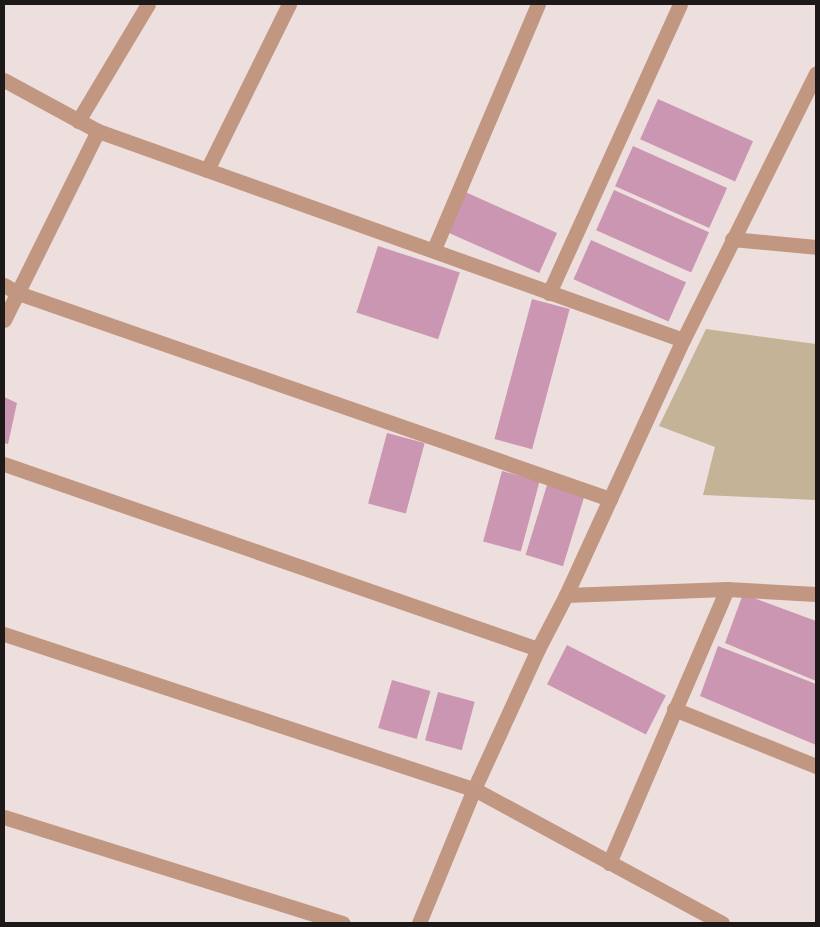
<!DOCTYPE html>
<style>
body{margin:0}
#map{position:relative;width:820px;height:927px;overflow:hidden;background:#eedfdf;font-family:Bitter,serif}
div>[style]{position:absolute}
.green>*{inset:0;background:#c4b396}
.building>*{inset:0;background:#cb96b1;transform-origin:0 0}
.minor>*{height:15px;margin:-7.5px;padding:0 7.5px;transform-origin:7.5px;border-radius:7.5px;background:#c19781}
span{translate:-50% -50%;white-space:nowrap;text-align:center;line-height:1.15;-webkit-text-stroke:5px #fbeded;paint-order:stroke}
.frame{position:absolute;inset:0;border:5px solid #1d1919;pointer-events:none}
</style>
<div id="map">
<div class="green">
<i style="clip-path:polygon(706px 329px,816px 344px,816px 500px,703px 495px,715px 447px,659px 426px)"></i>
</div>
<div class="building">
<i style="left:658px;top:99px;width:104px;height:44px;rotate:24deg"></i>
<i style="left:633px;top:146px;width:103px;height:44px;rotate:24deg"></i>
<i style="left:614px;top:190px;width:104px;height:44px;rotate:24deg"></i>
<i style="left:463px;top:191px;width:103px;height:44px;rotate:24deg"></i>
<i style="left:591px;top:240px;width:104px;height:43px;rotate:24deg"></i>
<i style="left:378px;top:246px;width:86px;height:70px;rotate:18deg"></i>
<i style="left:532px;top:299px;width:39px;height:145px;rotate:15deg"></i>
<i style="clip-path:polygon(4px 397px,17px 403px,8px 444px,4px 443px)"></i>
<i style="left:387px;top:433px;width:39px;height:73px;rotate:15deg"></i>
<i style="left:502px;top:471px;width:39px;height:73px;rotate:15deg"></i>
<i style="left:547px;top:485px;width:39px;height:73px;rotate:17deg"></i>
<i style="clip-path:polygon(743px 594px,816px 621px,816px 681px,725px 643px)"></i>
<i style="left:567px;top:645px;width:111px;height:44px;rotate:27deg"></i>
<i style="clip-path:polygon(718px 646px,816px 684px,816px 745px,700px 696px)"></i>
<i style="left:392px;top:680px;width:40px;height:50px;rotate:16deg"></i>
<i style="left:438px;top:692px;width:38px;height:50px;rotate:15deg"></i>
</div>
<div class="minor">
<i style="left:4px;top:80px;width:107px;rotate:28.5deg"></i>
<i style="left:98px;top:131px;width:621px;rotate:19.66deg"></i>
<i style="left:78px;top:121px;width:136px;rotate:-59.1deg"></i>
<i style="left:207px;top:170px;width:185px;rotate:-63.7deg"></i>
<i style="left:732px;top:239px;width:84px;rotate:5.4deg"></i>
<i style="left:434px;top:249px;width:266px;rotate:-67deg"></i>
<i style="left:4px;top:285px;width:16px;rotate:30deg"></i>
<i style="left:18px;top:293px;width:627px;rotate:19.19deg"></i>
<i style="left:549px;top:293px;width:317px;rotate:-65.6deg"></i>
<i style="left:4px;top:320px;width:211px;rotate:-63.6deg"></i>
<i style="left:4px;top:464px;width:565px;rotate:19.11deg"></i>
<i style="left:566px;top:595px;width:161px;rotate:-2.1deg"></i>
<i style="left:727px;top:589px;width:89px;rotate:3.2deg"></i>
<i style="left:4px;top:634px;width:495px;rotate:18.3deg"></i>
<i style="left:474px;top:789px;width:282px;rotate:28.4deg"></i>
<i style="left:674px;top:709px;width:153px;rotate:21.9deg"></i>
<i style="left:4px;top:817px;width:355px;rotate:17.4deg"></i>
<i style="left:609px;top:863px;width:298px;rotate:-66.7deg"></i>
<i style="left:419px;top:923px;width:145px;rotate:-67.7deg"></i>
<i style="left:474px;top:789px;width:154px;rotate:-65.4deg"></i>
<i style="left:538px;top:649px;width:61px;rotate:-62.6deg"></i>
<i style="left:566px;top:595px;width:281px;rotate:-65.4deg"></i>
<i style="left:683px;top:340px;width:298px;rotate:-63.5deg"></i>
</div>
<div class="frame"></div>
</div>
